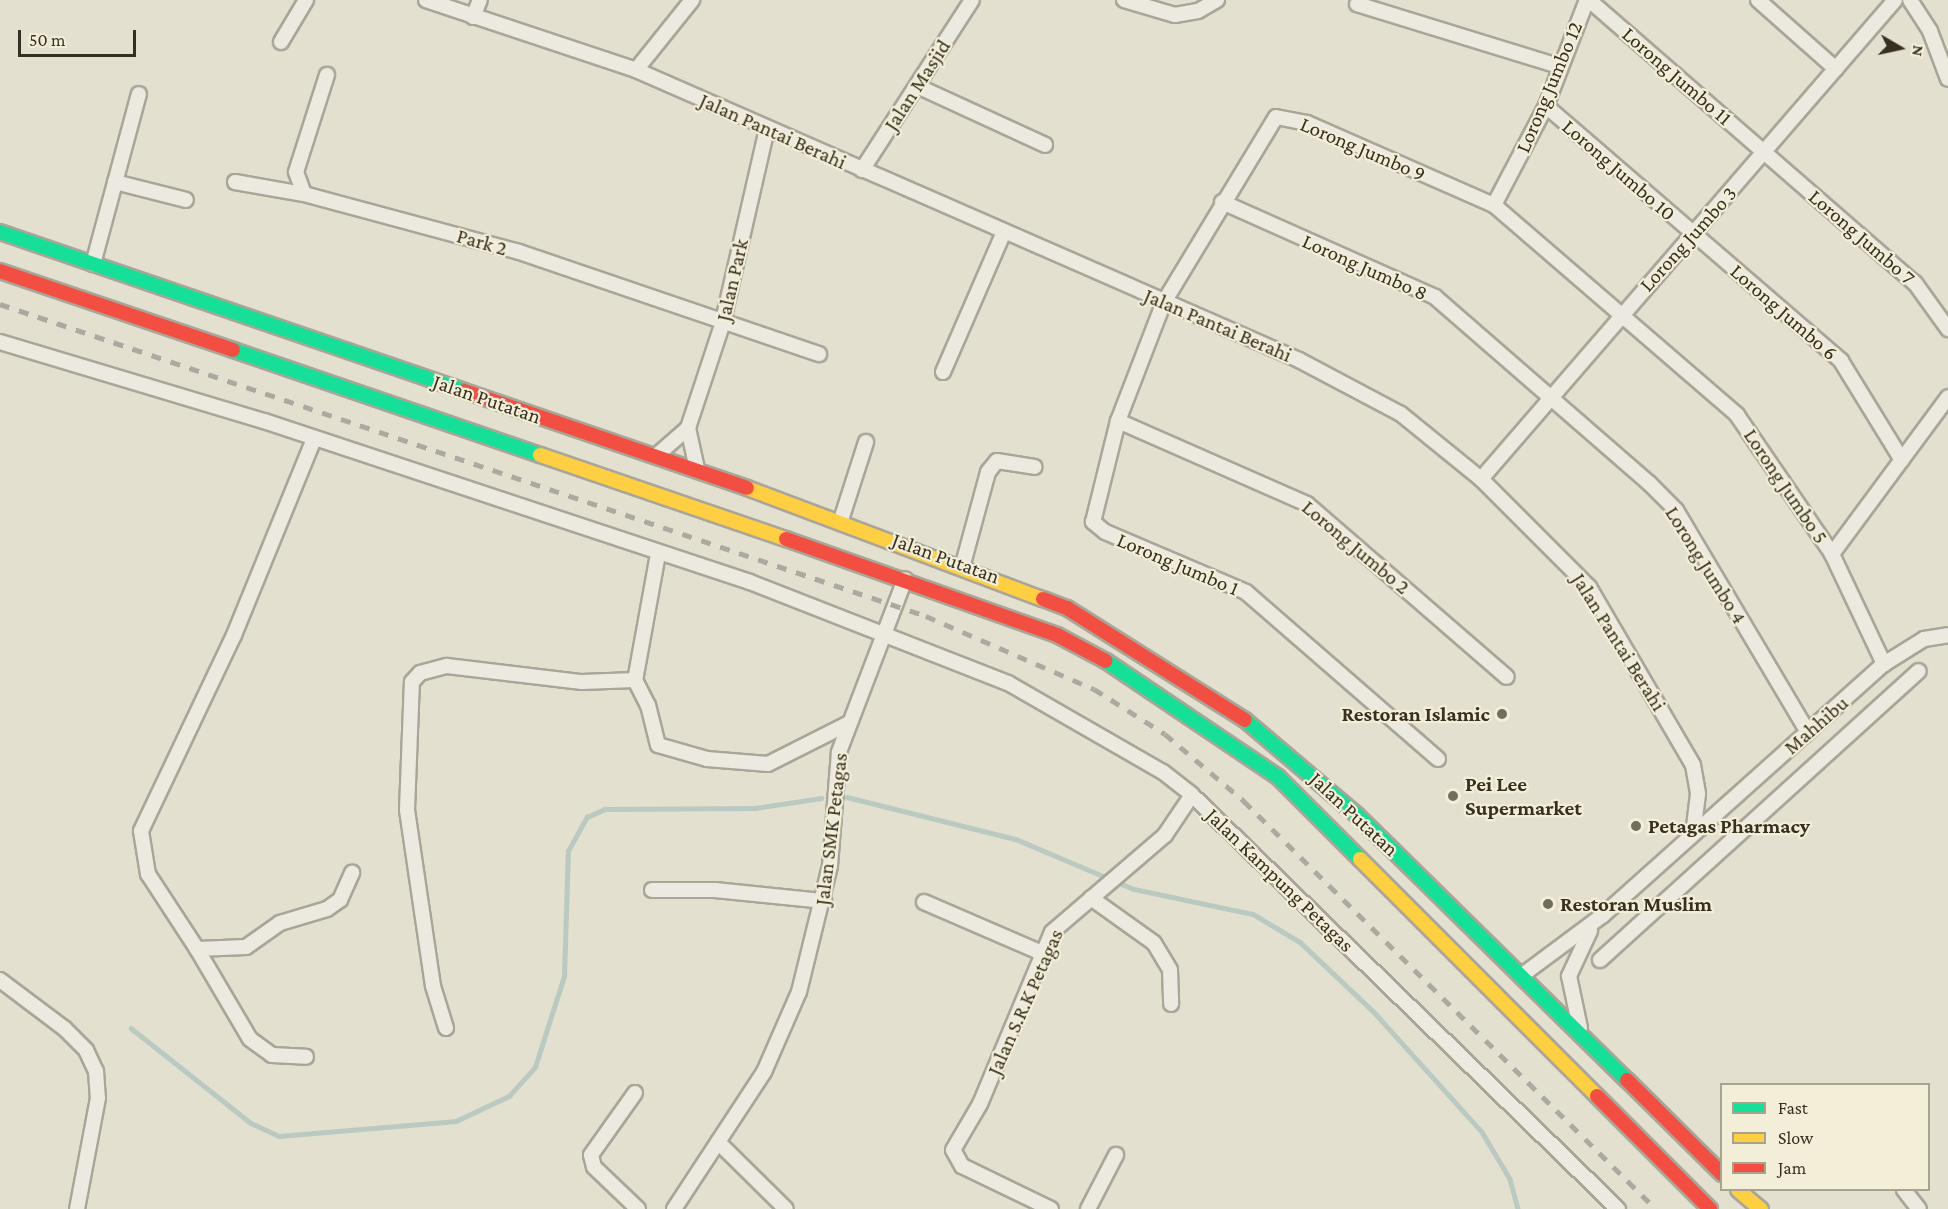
<!DOCTYPE html>
<style>
body{margin:0}
#map{position:relative;width:1948px;height:1209px;overflow:hidden;background:#e3e0d0;font-family:"Crimson Pro",serif}
div>[style]{position:absolute}
.stream>*{height:4.5px;margin:-2.25px;padding:0 2.25px;transform-origin:2.25px;border-radius:2.25px;background:#bac9c2}
.roads{filter:drop-shadow(2px 0 #a9a598) drop-shadow(-2px 0 #a9a598) drop-shadow(0 2px #a9a598) drop-shadow(0 -2px #a9a598)}
.street>*{height:14px;margin:-7px;padding:0 7px;transform-origin:7px;border-radius:7px;background:#ece9e1}
.fast>*{height:14px;margin:-7px;padding:0 7px;transform-origin:7px;border-radius:7px;background:#16e098}
.slow>*{height:14px;margin:-7px;padding:0 7px;transform-origin:7px;border-radius:7px;background:#ffcf43}
.jam>*{height:14px;margin:-7px;padding:0 7px;transform-origin:7px;border-radius:7px;background:#f24e42}
.rail>*{height:4.5px;margin-top:-2.25px;transform-origin:0;background:repeating-linear-gradient(90deg,#aca9a1 0 10px,transparent 0 20px)}
.dots>*{width:16px;height:16px;translate:-50% -50%;box-sizing:border-box;border:3px solid #f3eed7;border-radius:50%}
span{translate:-50% -50%;white-space:nowrap;text-align:center;line-height:1.15;-webkit-text-stroke:4.5px #f3eed7;paint-order:stroke}
.street-label{font-size:21px;color:#372f21}
.poi-label{font-size:21px;color:#372f21;font-weight:700}
.right{translate:-100% -50%;text-align:right}
.left{translate:0 -50%;text-align:left}
.legend{position:absolute;left:1720px;top:1083px;width:210px;height:108px;box-sizing:border-box;background:#f3eed7;border:2px solid #a8a28e;margin:0;padding:8px 10px;list-style:none;font-size:18px;color:#372f21}
.legend li{display:flex;align-items:center;gap:12px;height:30px}
.legend b{width:30px;border:2px solid #a8a28e}
.north{position:absolute;left:1870px;top:18px;width:60px;height:60px;-webkit-text-stroke:4px #f3eed7;paint-order:stroke;rotate:99deg;font-size:16px;font-weight:700;line-height:24px;text-align:center;color:#372f21}
.north::after{content:'';display:block;margin:auto;width:21px;height:27px;background:#372f21;clip-path:polygon(50% 0,100% 100%,50% 72%,0 100%)}
.scale{position:absolute;left:18px;top:30px;width:118px;height:27px;box-sizing:border-box;border:3px solid #372f21;border-top:0;padding-left:8px;font-size:18px;line-height:21px;white-space:nowrap;color:#372f21;-webkit-text-stroke:4px #f3eed7;paint-order:stroke}
</style>
<div id="map">
<div class="stream">
<i style="left:847px;top:797px;width:174px;rotate:14deg"></i>
<i style="left:1016px;top:839px;width:128px;rotate:23deg"></i>
<i style="left:1134px;top:889px;width:122px;rotate:11.9deg"></i>
<i style="left:1253px;top:914px;width:55px;rotate:30.8deg"></i>
<i style="left:1300px;top:942px;width:102px;rotate:43.4deg"></i>
<i style="left:1374px;top:1012px;width:161px;rotate:48deg"></i>
<i style="left:1482px;top:1132px;width:55px;rotate:59.2deg"></i>
<i style="left:1510px;top:1179px;width:31px;rotate:75deg"></i>
<i style="left:131px;top:1028px;width:153px;rotate:38.4deg"></i>
<i style="left:251px;top:1123px;width:31px;rotate:25deg"></i>
<i style="left:279px;top:1136px;width:178px;rotate:-4.8deg"></i>
<i style="left:456px;top:1121px;width:59px;rotate:-25.3deg"></i>
<i style="left:509px;top:1096px;width:39px;rotate:-48deg"></i>
<i style="left:535px;top:1067px;width:96px;rotate:-72.3deg"></i>
<i style="left:564px;top:976px;width:125px;rotate:-88.2deg"></i>
<i style="left:568px;top:851px;width:39px;rotate:-61deg"></i>
<i style="left:587px;top:817px;width:20px;rotate:-24deg"></i>
<i style="left:605px;top:809px;width:150px;rotate:-0.4deg"></i>
<i style="left:755px;top:808px;width:67px;rotate:-8.6deg"></i>
</div>
<div class="roads">
<div class="street">
<i style="left:426px;top:0;width:221px;rotate:18.4deg"></i>
<i style="left:636px;top:70px;width:724px;rotate:23.62deg"></i>
<i style="left:1299px;top:360px;width:115px;rotate:27.9deg"></i>
<i style="left:1401px;top:414px;width:103px;rotate:39.1deg"></i>
<i style="left:1481px;top:479px;width:153px;rotate:45deg"></i>
<i style="left:1589px;top:587px;width:206px;rotate:59.7deg"></i>
<i style="left:1693px;top:765px;width:29px;rotate:80deg"></i>
<i style="left:1698px;top:794px;width:39px;rotate:97deg"></i>
<i style="left:1124px;top:0;width:53px;rotate:16.4deg"></i>
<i style="left:1175px;top:15px;width:23px;rotate:-10deg"></i>
<i style="left:1198px;top:11px;width:22px;rotate:-30deg"></i>
<i style="left:1589px;top:0;width:432px;rotate:41deg"></i>
<i style="left:1915px;top:283px;width:57px;rotate:54.3deg"></i>
<i style="left:1758px;top:0;width:104px;rotate:41.5deg"></i>
<i style="left:1910px;top:0;width:37px;rotate:57deg"></i>
<i style="left:1930px;top:31px;width:51px;rotate:69.4deg"></i>
<i style="left:1357px;top:4px;width:211px;rotate:17.1deg"></i>
<i style="left:473px;top:17px;width:18px;rotate:-68deg"></i>
<i style="left:281px;top:42px;width:49px;rotate:-59.2deg"></i>
<i style="left:636px;top:70px;width:90px;rotate:-51.3deg"></i>
<i style="left:917px;top:86px;width:141px;rotate:24.7deg"></i>
<i style="left:1546px;top:106px;width:390px;rotate:40.8deg"></i>
<i style="left:1841px;top:361px;width:116px;rotate:58.4deg"></i>
<i style="left:862px;top:170px;width:202px;rotate:-57.1deg"></i>
<i style="left:115px;top:182px;width:73px;rotate:14.2deg"></i>
<i style="left:235px;top:182px;width:70px;rotate:9.9deg"></i>
<i style="left:304px;top:194px;width:223px;rotate:15.1deg"></i>
<i style="left:519px;top:252px;width:317px;rotate:18.8deg"></i>
<i style="left:304px;top:194px;width:23px;rotate:-110deg"></i>
<i style="left:296px;top:172px;width:102px;rotate:-72.3deg"></i>
<i style="left:1222px;top:202px;width:233px;rotate:24deg"></i>
<i style="left:1435px;top:297px;width:284px;rotate:41deg"></i>
<i style="left:1649px;top:483px;width:38px;rotate:45deg"></i>
<i style="left:1676px;top:510px;width:258px;rotate:59.3deg"></i>
<i style="left:1494px;top:205px;width:112px;rotate:-62.3deg"></i>
<i style="left:1546px;top:106px;width:114px;rotate:-68.9deg"></i>
<i style="left:93px;top:264px;width:176px;rotate:-74.9deg"></i>
<i style="left:0;top:342px;width:276px;rotate:16.7deg"></i>
<i style="left:264px;top:421px;width:512px;rotate:18.33deg"></i>
<i style="left:750px;top:582px;width:277px;rotate:21.4deg"></i>
<i style="left:1008px;top:683px;width:179px;rotate:29.9deg"></i>
<i style="left:1163px;top:772px;width:37px;rotate:38deg"></i>
<i style="left:1192px;top:795px;width:594px;rotate:44.18deg"></i>
<i style="left:943px;top:372px;width:153px;rotate:-66.5deg"></i>
<i style="left:1118px;top:421px;width:206px;rotate:23.7deg"></i>
<i style="left:1307px;top:504px;width:264px;rotate:40.9deg"></i>
<i style="left:688px;top:428px;width:42px;rotate:77.6deg"></i>
<i style="left:314px;top:439px;width:212px;rotate:112.2deg"></i>
<i style="left:234px;top:635px;width:217px;rotate:115.4deg"></i>
<i style="left:141px;top:831px;width:44px;rotate:80.8deg"></i>
<i style="left:148px;top:874px;width:90px;rotate:56.8deg"></i>
<i style="left:197px;top:949px;width:49px;rotate:-2.3deg"></i>
<i style="left:246px;top:947px;width:42px;rotate:-35.2deg"></i>
<i style="left:280px;top:923px;width:49px;rotate:-16.6deg"></i>
<i style="left:327px;top:909px;width:16px;rotate:-35deg"></i>
<i style="left:340px;top:900px;width:30px;rotate:-66deg"></i>
<i style="left:656px;top:456px;width:43px;rotate:-41.2deg"></i>
<i style="left:688px;top:428px;width:108px;rotate:-71.7deg"></i>
<i style="left:722px;top:325px;width:201px;rotate:-77.1deg"></i>
<i style="left:1481px;top:479px;width:633px;rotate:-49.16deg"></i>
<i style="left:841px;top:520px;width:82px;rotate:-72.2deg"></i>
<i style="left:658px;top:554px;width:128px;rotate:100.3deg"></i>
<i style="left:635px;top:680px;width:28px;rotate:63deg"></i>
<i style="left:648px;top:705px;width:41px;rotate:76deg"></i>
<i style="left:658px;top:745px;width:51px;rotate:15.9deg"></i>
<i style="left:707px;top:759px;width:61px;rotate:4.7deg"></i>
<i style="left:768px;top:764px;width:91px;rotate:-26.8deg"></i>
<i style="left:1832px;top:554px;width:195px;rotate:-53.5deg"></i>
<i style="left:963px;top:564px;width:95px;rotate:-74.8deg"></i>
<i style="left:988px;top:472px;width:14px;rotate:-51deg"></i>
<i style="left:997px;top:461px;width:38px;rotate:9deg"></i>
<i style="left:1438px;top:759px;width:254px;rotate:-139deg"></i>
<i style="left:1246px;top:592px;width:153px;rotate:-156.9deg"></i>
<i style="left:1105px;top:532px;width:16px;rotate:-140deg"></i>
<i style="left:1093px;top:522px;width:104px;rotate:-76.1deg"></i>
<i style="left:1118px;top:421px;width:128px;rotate:-68.9deg"></i>
<i style="left:1164px;top:302px;width:216px;rotate:-58.8deg"></i>
<i style="left:1276px;top:117px;width:32px;rotate:11deg"></i>
<i style="left:1307px;top:123px;width:204px;rotate:23.7deg"></i>
<i style="left:1494px;top:205px;width:321px;rotate:40.8deg"></i>
<i style="left:1737px;top:415px;width:168px;rotate:55.6deg"></i>
<i style="left:1832px;top:554px;width:122px;rotate:64.7deg"></i>
<i style="left:652px;top:890px;width:63px"></i>
<i style="left:715px;top:890px;width:110px;rotate:5.8deg"></i>
<i style="left:1091px;top:898px;width:77px;rotate:35.5deg"></i>
<i style="left:1154px;top:943px;width:31px;rotate:59deg"></i>
<i style="left:1170px;top:970px;width:34px;rotate:88deg"></i>
<i style="left:924px;top:902px;width:129px;rotate:23.4deg"></i>
<i style="left:197px;top:949px;width:104px;rotate:59.5deg"></i>
<i style="left:250px;top:1039px;width:27px;rotate:36deg"></i>
<i style="left:272px;top:1055px;width:34px;rotate:3deg"></i>
<i style="left:1600px;top:960px;width:430px;rotate:-42.2deg"></i>
<i style="left:1521px;top:976px;width:102px;rotate:-36.6deg"></i>
<i style="left:1603px;top:915px;width:377px;rotate:-41.8deg"></i>
<i style="left:1884px;top:664px;width:47px;rotate:-32deg"></i>
<i style="left:1924px;top:639px;width:24px;rotate:-9deg"></i>
<i style="left:0;top:980px;width:80px;rotate:36.9deg"></i>
<i style="left:64px;top:1028px;width:31px;rotate:45deg"></i>
<i style="left:86px;top:1050px;width:23px;rotate:65deg"></i>
<i style="left:96px;top:1071px;width:27px;rotate:86deg"></i>
<i style="left:98px;top:1098px;width:113px;rotate:100.7deg"></i>
<i style="left:446px;top:1028px;width:44px;rotate:-107.2deg"></i>
<i style="left:433px;top:986px;width:178px;rotate:-98.4deg"></i>
<i style="left:407px;top:810px;width:128px;rotate:-87.8deg"></i>
<i style="left:412px;top:682px;width:12px;rotate:-48deg"></i>
<i style="left:420px;top:673px;width:28px;rotate:-15deg"></i>
<i style="left:447px;top:666px;width:136px;rotate:6.8deg"></i>
<i style="left:582px;top:682px;width:53px;rotate:-2.2deg"></i>
<i style="left:1580px;top:1028px;width:53px;rotate:-101.9deg"></i>
<i style="left:1569px;top:976px;width:50px;rotate:-65deg"></i>
<i style="left:635px;top:1093px;width:76px;rotate:125.4deg"></i>
<i style="left:591px;top:1155px;width:12px;rotate:76deg"></i>
<i style="left:594px;top:1167px;width:61px;rotate:43.7deg"></i>
<i style="left:718px;top:1142px;width:95px;rotate:44.6deg"></i>
<i style="left:1904px;top:1190px;width:24px;rotate:52deg"></i>
<i style="left:674px;top:1209px;width:164px;rotate:-56.7deg"></i>
<i style="left:764px;top:1072px;width:87px;rotate:-66.4deg"></i>
<i style="left:799px;top:992px;width:130px;rotate:-76.2deg"></i>
<i style="left:830px;top:866px;width:114px;rotate:-85.5deg"></i>
<i style="left:839px;top:752px;width:185px;rotate:-69.1deg"></i>
<i style="left:1051px;top:1209px;width:99px;rotate:-154.2deg"></i>
<i style="left:962px;top:1166px;width:18px;rotate:-119deg"></i>
<i style="left:953px;top:1150px;width:53px;rotate:-59.6deg"></i>
<i style="left:980px;top:1104px;width:186px;rotate:-67.3deg"></i>
<i style="left:1052px;top:932px;width:149px;rotate:-40.6deg"></i>
<i style="left:1165px;top:835px;width:48px;rotate:-56deg"></i>
<i style="left:1088px;top:1209px;width:61px;rotate:-62.6deg"></i>
</div>
<div class="fast">
<i style="left:0;top:232px;width:490px;rotate:18.9deg"></i>
<i style="left:233px;top:350px;width:324px;rotate:18.9deg"></i>
<i style="left:1106px;top:661px;width:207px;rotate:34deg"></i>
<i style="left:1278px;top:777px;width:116px;rotate:45deg"></i>
<i style="left:1245px;top:720px;width:147px;rotate:40.3deg"></i>
<i style="left:1357px;top:815px;width:378px;rotate:44.5deg"></i>
</div>
<div class="slow">
<i style="left:540px;top:455px;width:260px;rotate:18.9deg"></i>
<i style="left:747px;top:488px;width:316px;rotate:20.6deg"></i>
<i style="left:1360px;top:859px;width:335px;rotate:45deg"></i>
<i style="left:1738px;top:1190px;width:30px;rotate:40deg"></i>
</div>
<div class="jam">
<i style="left:0;top:271px;width:246px;rotate:18.7deg"></i>
<i style="left:464px;top:391px;width:299px;rotate:18.9deg"></i>
<i style="left:786px;top:539px;width:288px;rotate:19.5deg"></i>
<i style="left:1057px;top:635px;width:55px;rotate:28deg"></i>
<i style="left:1043px;top:599px;width:26px;rotate:21deg"></i>
<i style="left:1067px;top:608px;width:210px;rotate:32.2deg"></i>
<i style="left:1627px;top:1080px;width:134px;rotate:44.7deg"></i>
<i style="left:1597px;top:1096px;width:160px;rotate:45deg"></i>
</div>
</div>
<div class="rail">
<i style="left:0;top:304px;width:977px;rotate:18.62deg"></i>
<i style="left:926px;top:616px;width:183px;rotate:23.5deg"></i>
<i style="left:1094px;top:689px;width:84px;rotate:32.4deg"></i>
<i style="left:1165px;top:734px;width:104px;rotate:40.3deg"></i>
<i style="left:1244px;top:801px;width:580px;rotate:44.72deg"></i>
</div>
<div class="dots">
<i style="left:1502px;top:714px;background:#736d5e"></i>
<i style="left:1453px;top:796px;background:#736d5e"></i>
<i style="left:1636px;top:826px;background:#736d5e"></i>
<i style="left:1548px;top:904px;background:#736d5e"></i>
</div>
<div class="street-label">
<span style="left:1677px;top:76px;rotate:41deg">Lorong Jumbo 11</span>
<span style="left:917px;top:85px;rotate:-57deg">Jalan Masjid</span>
<span style="left:1549px;top:87px;rotate:-67deg">Lorong Jumbo 12</span>
<span style="left:773px;top:131px;rotate:24deg">Jalan Pantai Berahi</span>
<span style="left:1363px;top:149px;rotate:23deg">Lorong Jumbo 9</span>
<span style="left:1619px;top:170px;rotate:41deg">Lorong Jumbo 10</span>
<span style="left:1862px;top:237px;rotate:41deg">Lorong Jumbo 7</span>
<span style="left:1688px;top:239px;rotate:-48deg">Lorong Jumbo 3</span>
<span style="left:482px;top:242px;rotate:16deg">Park 2</span>
<span style="left:1365px;top:267px;rotate:24deg">Lorong Jumbo 8</span>
<span style="left:732px;top:280px;rotate:-77deg">Jalan Park</span>
<span style="left:1784px;top:312px;rotate:41deg">Lorong Jumbo 6</span>
<span style="left:1218px;top:325px;rotate:23deg">Jalan Pantai Berahi</span>
<span style="left:487px;top:399px;rotate:19deg">Jalan Putatan</span>
<span style="left:1786px;top:486px;rotate:56deg">Lorong Jumbo 5</span>
<span style="left:1356px;top:547px;rotate:40deg">Lorong Jumbo 2</span>
<span style="left:946px;top:558px;rotate:20deg">Jalan Putatan</span>
<span style="left:1178px;top:564px;rotate:23deg">Lorong Jumbo 1</span>
<span style="left:1706px;top:565px;rotate:58deg">Lorong Jumbo 4</span>
<span style="left:1619px;top:642px;rotate:58deg">Jalan Pantai Berahi</span>
<span style="left:1816px;top:725px;rotate:-41deg">Mahhibu</span>
<span style="left:1354px;top:814px;rotate:43deg">Jalan Putatan</span>
<span style="left:831px;top:829px;rotate:-83deg">Jalan SMK Petagas</span>
<span style="left:1280px;top:880px;rotate:44deg">Jalan Kampung Petagas</span>
<span style="left:1025px;top:1002px;rotate:-66deg">Jalan S.R.K Petagas</span>
</div>
<div class="poi-label">
<span class="right" style="left:1490px;top:714px">Restoran Islamic</span>
<span class="left" style="left:1465px;top:796px">Pei Lee<br>Supermarket</span>
<span class="left" style="left:1648px;top:826px">Petagas Pharmacy</span>
<span class="left" style="left:1560px;top:904px">Restoran Muslim</span>
</div>
<ul class="legend">
<li><b style="height:8px;background:#16e098"></b>Fast</li>
<li><b style="height:8px;background:#ffcf43"></b>Slow</li>
<li><b style="height:8px;background:#f24e42"></b>Jam</li>
</ul>
<div class="north">N</div>
<div class="scale">50 m</div>
</div>
